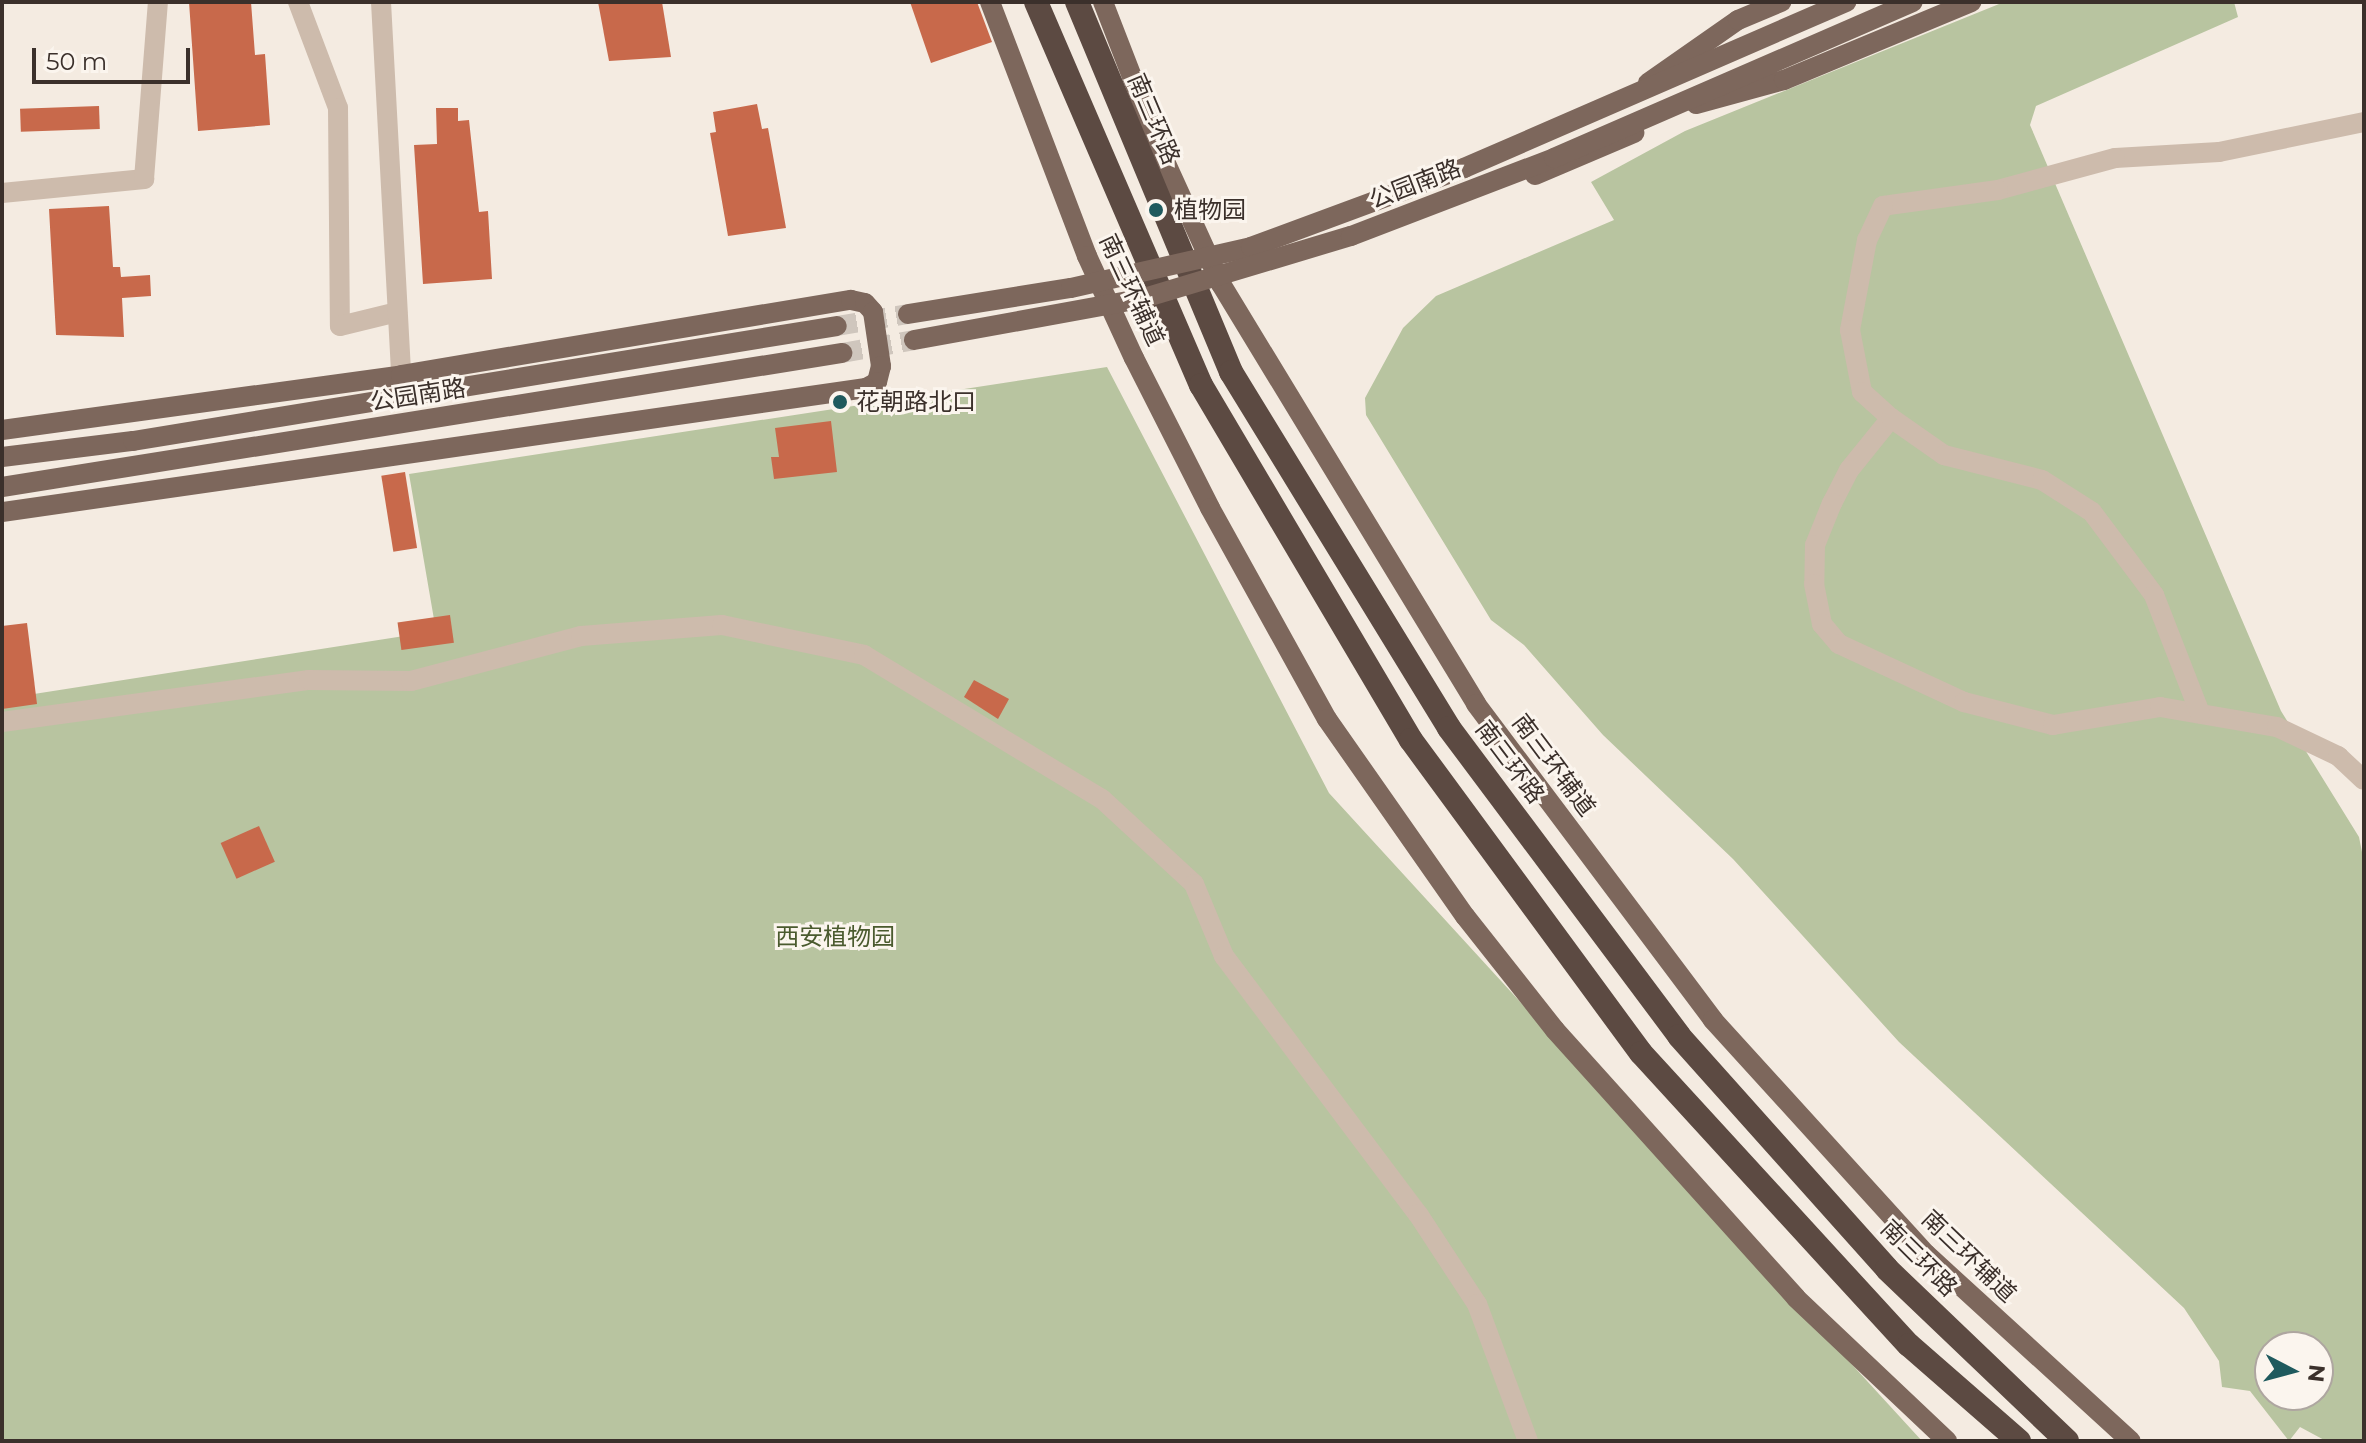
<!DOCTYPE html>
<meta charset="utf-8">
<style>
body{margin:0}
#map{position:relative;width:2366px;height:1443px;overflow:hidden;background:#f4ebe1;font-family:Montserrat,"Noto Sans SC",sans-serif}
div>[style]{position:absolute}
.green>*{inset:0;background:#b8c4a0}
.building>*{inset:0;background:#c8694b;transform-origin:0 0}
.major-tunnel>*{height:20px;margin-top:-10px;transform-origin:0;background:repeating-linear-gradient(90deg,#cfc6bd 0 20px,transparent 0 30px)}
.minor>*{height:20px;margin:-10px;padding:0 10px;transform-origin:10px;border-radius:10px;background:#cdbbac}
.major>*{height:20px;margin:-10px;padding:0 10px;transform-origin:10px;border-radius:10px;background:#7d675c}
.highway>*{height:24px;margin:-12px;padding:0 12px;transform-origin:12px;border-radius:12px;background:#5c4a42}
.major-bridge>*{height:20px;margin:-10px;padding:0 10px;transform-origin:10px;border-radius:10px;background:#7d675c}
.dots>*{width:22px;height:22px;translate:-50% -50%;box-sizing:border-box;border:4px solid #fbf5ee;border-radius:50%}
span{translate:-50% -50%;white-space:nowrap;text-align:center;line-height:1.15;-webkit-text-stroke:6px #fbf5ee;paint-order:stroke}
.street-label{font-size:24px;color:#3b302b}
.poi-label{font-size:24px;color:#3b302b}
.left{translate:0 -50%;text-align:left}
.park-label{font-size:24px;color:#4a5a2e}
.frame{position:absolute;inset:0;border:4px solid #3b302b;pointer-events:none}
.north{position:absolute;left:2254px;top:1331px;width:80px;height:80px;box-sizing:border-box;background:#fbf5ee;border:2px solid #aea6a0;border-radius:50%;rotate:96deg;font-size:22px;font-weight:700;line-height:32px;text-align:center;color:#3b302b}
.north::after{content:'';display:block;margin:auto;width:28px;height:36px;background:#1f5a5e;clip-path:polygon(50% 0,100% 100%,50% 72%,0 100%)}
.scale{position:absolute;left:32px;top:48px;width:158px;height:36px;box-sizing:border-box;border:4px solid #3b302b;border-top:0;padding-left:10px;font-size:24px;line-height:28px;white-space:nowrap;color:#3b302b;-webkit-text-stroke:6px #fbf5ee;paint-order:stroke}
</style>
<div id="map">
<div class="green">
<i style="clip-path:polygon(evenodd,2004px 2px,2234px 2px,2238px 17px,2036px 106px,2030px 125px,2281px 711px,2359px 837px,2364px 862px,2364px 1441px,2326px 1441px,2300px 1427px,2289px 1441px,2250px 1391px,2222px 1387px,2219px 1361px,2184px 1308px,1899px 1042px,1733px 859px,1603px 735px,1524px 645px,1491px 620px,1366px 415px,1365px 398px,1403px 328px,1436px 296px,1614px 220px,1591px 182px,1685px 131px,2004px 2px,2270px 1347px,2318px 1347px,2318px 1395px,2270px 1395px,2270px 1347px)"></i>
<i style="clip-path:polygon(1107px 367px,1329px 793px,1922px 1441px,2px 1441px,2px 699px,436px 631px,409px 474px)"></i>
</div>
<div class="building">
<i style="clip-path:polygon(189px 2px,251px 2px,255px 55px,265px 54px,270px 125px,198px 131px)"></i>
<i style="clip-path:polygon(598px 2px,662px 2px,671px 57px,609px 61px)"></i>
<i style="clip-path:polygon(910px 2px,977px 2px,992px 42px,931px 63px)"></i>
<i style="clip-path:polygon(757px 104px,762px 129px,768px 128px,786px 228px,728px 236px,710px 133px,716px 132px,713px 112px)"></i>
<i style="left:99px;top:106px;width:23px;height:79px;rotate:88deg"></i>
<i style="clip-path:polygon(436px 108px,458px 108px,458px 121px,469px 120px,479px 212px,488px 211px,492px 279px,423px 284px,414px 145px,437px 144px)"></i>
<i style="clip-path:polygon(109px 206px,113px 267px,120px 267px,121px 277px,150px 275px,151px 296px,122px 298px,124px 337px,56px 335px,49px 209px)"></i>
<i style="clip-path:polygon(831px 421px,837px 472px,774px 479px,771px 457px,779px 457px,775px 428px)"></i>
<i style="left:405px;top:472px;width:77px;height:24px;rotate:81deg"></i>
<i style="left:450px;top:615px;width:28px;height:53px;rotate:82deg"></i>
<i style="clip-path:polygon(27px 623px,37px 704px,2px 709px,2px 626px)"></i>
<i style="clip-path:polygon(974px 680px,1009px 699px,998px 719px,964px 697px)"></i>
<i style="left:259px;top:826px;width:39px;height:42px;rotate:66deg"></i>
</div>
<div class="major-tunnel">
<i style="left:837px;top:326px;width:72px;rotate:-9.6deg"></i>
<i style="left:842px;top:353px;width:73px;rotate:-10.2deg"></i>
</div>
<div class="minor">
<i style="left:298px;top:2px;width:113px;rotate:69.3deg"></i>
<i style="left:338px;top:108px;width:218px;rotate:89.5deg"></i>
<i style="left:340px;top:326px;width:59px;rotate:-13.8deg"></i>
<i style="left:381px;top:2px;width:374px;rotate:86.9deg"></i>
<i style="left:2364px;top:122px;width:148px;rotate:168.3deg"></i>
<i style="left:2219px;top:152px;width:104px;rotate:176.7deg"></i>
<i style="left:2115px;top:158px;width:121px;rotate:164.7deg"></i>
<i style="left:1998px;top:190px;width:116px;rotate:172.1deg"></i>
<i style="left:1883px;top:206px;width:38px;rotate:115deg"></i>
<i style="left:1867px;top:240px;width:92px;rotate:100.7deg"></i>
<i style="left:1850px;top:330px;width:63px;rotate:79deg"></i>
<i style="left:1862px;top:392px;width:39px;rotate:42deg"></i>
<i style="left:1891px;top:418px;width:67px;rotate:128.9deg"></i>
<i style="left:1849px;top:470px;width:37px;rotate:117deg"></i>
<i style="left:1832px;top:503px;width:45px;rotate:112deg"></i>
<i style="left:1815px;top:545px;width:39px;rotate:91deg"></i>
<i style="left:1814px;top:584px;width:41px;rotate:78.7deg"></i>
<i style="left:1822px;top:624px;width:26px;rotate:50deg"></i>
<i style="left:1839px;top:644px;width:138px;rotate:24.9deg"></i>
<i style="left:1964px;top:702px;width:92px;rotate:14.5deg"></i>
<i style="left:2053px;top:725px;width:109px;rotate:-9.5deg"></i>
<i style="left:2160px;top:707px;width:119px;rotate:9.7deg"></i>
<i style="left:2277px;top:727px;width:68px;rotate:25.4deg"></i>
<i style="left:2338px;top:756px;width:35px;rotate:43deg"></i>
<i style="left:2px;top:193px;width:143px;rotate:-5.6deg"></i>
<i style="left:144px;top:179px;width:178px;rotate:-85.5deg"></i>
<i style="left:1891px;top:418px;width:65px;rotate:34.9deg"></i>
<i style="left:1944px;top:455px;width:101px;rotate:14.3deg"></i>
<i style="left:2042px;top:480px;width:59px;rotate:32.6deg"></i>
<i style="left:2092px;top:512px;width:104px;rotate:53.2deg"></i>
<i style="left:2154px;top:595px;width:127px;rotate:68.7deg"></i>
<i style="left:2px;top:722px;width:310px;rotate:-7.8deg"></i>
<i style="left:309px;top:680px;width:102px;rotate:0.6deg"></i>
<i style="left:411px;top:681px;width:176px;rotate:-14.8deg"></i>
<i style="left:581px;top:636px;width:141px;rotate:-4.5deg"></i>
<i style="left:722px;top:625px;width:145px;rotate:11.9deg"></i>
<i style="left:864px;top:655px;width:278px;rotate:31.2deg"></i>
<i style="left:1102px;top:799px;width:125px;rotate:42.7deg"></i>
<i style="left:1194px;top:884px;width:78px;rotate:67.4deg"></i>
<i style="left:1224px;top:956px;width:323px;rotate:53.1deg"></i>
<i style="left:1418px;top:1214px;width:108px;rotate:56.8deg"></i>
<i style="left:1477px;top:1304px;width:146px;rotate:69.6deg"></i>
</div>
<div class="major">
<i style="left:990px;top:2px;width:272px;rotate:69.1deg"></i>
<i style="left:1087px;top:256px;width:112px;rotate:65.3deg"></i>
<i style="left:1134px;top:358px;width:168px;rotate:63.1deg"></i>
<i style="left:1210px;top:508px;width:241px;rotate:61deg"></i>
<i style="left:1327px;top:719px;width:241px;rotate:55deg"></i>
<i style="left:1465px;top:916px;width:145px;rotate:51.7deg"></i>
<i style="left:1555px;top:1030px;width:360px;rotate:48deg"></i>
<i style="left:1796px;top:1298px;width:208px;rotate:43.4deg"></i>
<i style="left:1103px;top:2px;width:166px;rotate:68.8deg"></i>
<i style="left:1163px;top:157px;width:140px;rotate:65.5deg"></i>
<i style="left:1221px;top:284px;width:491px;rotate:58.7deg"></i>
<i style="left:1476px;top:704px;width:395px;rotate:53.1deg"></i>
<i style="left:1713px;top:1020px;width:316px;rotate:47.7deg"></i>
<i style="left:1926px;top:1254px;width:277px;rotate:42.4deg"></i>
<i style="left:1648px;top:83px;width:110px;rotate:-35deg"></i>
<i style="left:1738px;top:20px;width:47px;rotate:-22.7deg"></i>
<i style="left:1696px;top:104px;width:91px;rotate:-15.3deg"></i>
<i style="left:1784px;top:80px;width:203px;rotate:-22.6deg"></i>
<i style="left:1535px;top:175px;width:108px;rotate:-23deg"></i>
<i style="left:2px;top:430px;width:403px;rotate:-7.8deg"></i>
<i style="left:401px;top:375px;width:456px;rotate:-9.5deg"></i>
<i style="left:851px;top:300px;width:14px;rotate:12deg"></i>
<i style="left:865px;top:303px;width:12px;rotate:48deg"></i>
<i style="left:873px;top:312px;width:55px;rotate:81.6deg"></i>
<i style="left:881px;top:366px;width:16px;rotate:104deg"></i>
<i style="left:877px;top:382px;width:13px;rotate:151deg"></i>
<i style="left:866px;top:388px;width:873px;rotate:171.83deg"></i>
<i style="left:2px;top:457px;width:132px;rotate:-7deg"></i>
<i style="left:133px;top:441px;width:713px;rotate:-9.28deg"></i>
<i style="left:2px;top:487px;width:851px;rotate:-9.06deg"></i>
</div>
<div class="highway">
<i style="left:1036px;top:2px;width:417px;rotate:66.7deg"></i>
<i style="left:1201px;top:385px;width:412px;rotate:59.4deg"></i>
<i style="left:1411px;top:740px;width:388px;rotate:53.7deg"></i>
<i style="left:1641px;top:1053px;width:396px;rotate:47.5deg"></i>
<i style="left:1909px;top:1345px;width:146px;rotate:41.1deg"></i>
<i style="left:1077px;top:2px;width:401px;rotate:67.4deg"></i>
<i style="left:1231px;top:372px;width:417px;rotate:58.5deg"></i>
<i style="left:1449px;top:728px;width:384px;rotate:53.2deg"></i>
<i style="left:1679px;top:1036px;width:312px;rotate:48.2deg"></i>
<i style="left:1887px;top:1269px;width:249px;rotate:43.7deg"></i>
</div>
<div class="major-bridge">
<i style="left:908px;top:314px;width:165px;rotate:-9.1deg"></i>
<i style="left:1071px;top:288px;width:185px;rotate:-12.8deg"></i>
<i style="left:1251px;top:247px;width:227px;rotate:-20.3deg"></i>
<i style="left:1464px;top:168px;width:417px;rotate:-23.5deg"></i>
<i style="left:914px;top:340px;width:234px;rotate:-10.3deg"></i>
<i style="left:1144px;top:298px;width:216px;rotate:-16.7deg"></i>
<i style="left:1351px;top:236px;width:217px;rotate:-21deg"></i>
<i style="left:1554px;top:158px;width:391px;rotate:-23.5deg"></i>
</div>
<div class="dots">
<i style="left:1156px;top:210px;background:#1f5a5e"></i>
<i style="left:840px;top:402px;background:#1f5a5e"></i>
</div>
<div class="street-label">
<span style="left:1154px;top:119px;rotate:67deg">南三环路</span>
<span style="left:1415px;top:184px;rotate:-21deg">公园南路</span>
<span style="left:1132px;top:290px;rotate:65deg">南三环辅道</span>
<span style="left:418px;top:395px;rotate:-9deg">公园南路</span>
<span style="left:1510px;top:762px;rotate:53deg">南三环路</span>
<span style="left:1554px;top:765px;rotate:53deg">南三环辅道</span>
<span style="left:1969px;top:1256px;rotate:44deg">南三环辅道</span>
<span style="left:1919px;top:1258px;rotate:45deg">南三环路</span>
</div>
<div class="poi-label">
<span class="left" style="left:1174px;top:210px">植物园</span>
<span class="left" style="left:856px;top:402px">花朝路北口</span>
</div>
<div class="park-label">
<span style="left:835px;top:937px">西安植物园</span>
</div>
<div class="frame"></div>
<div class="north">N</div>
<div class="scale">50 m</div>
</div>
